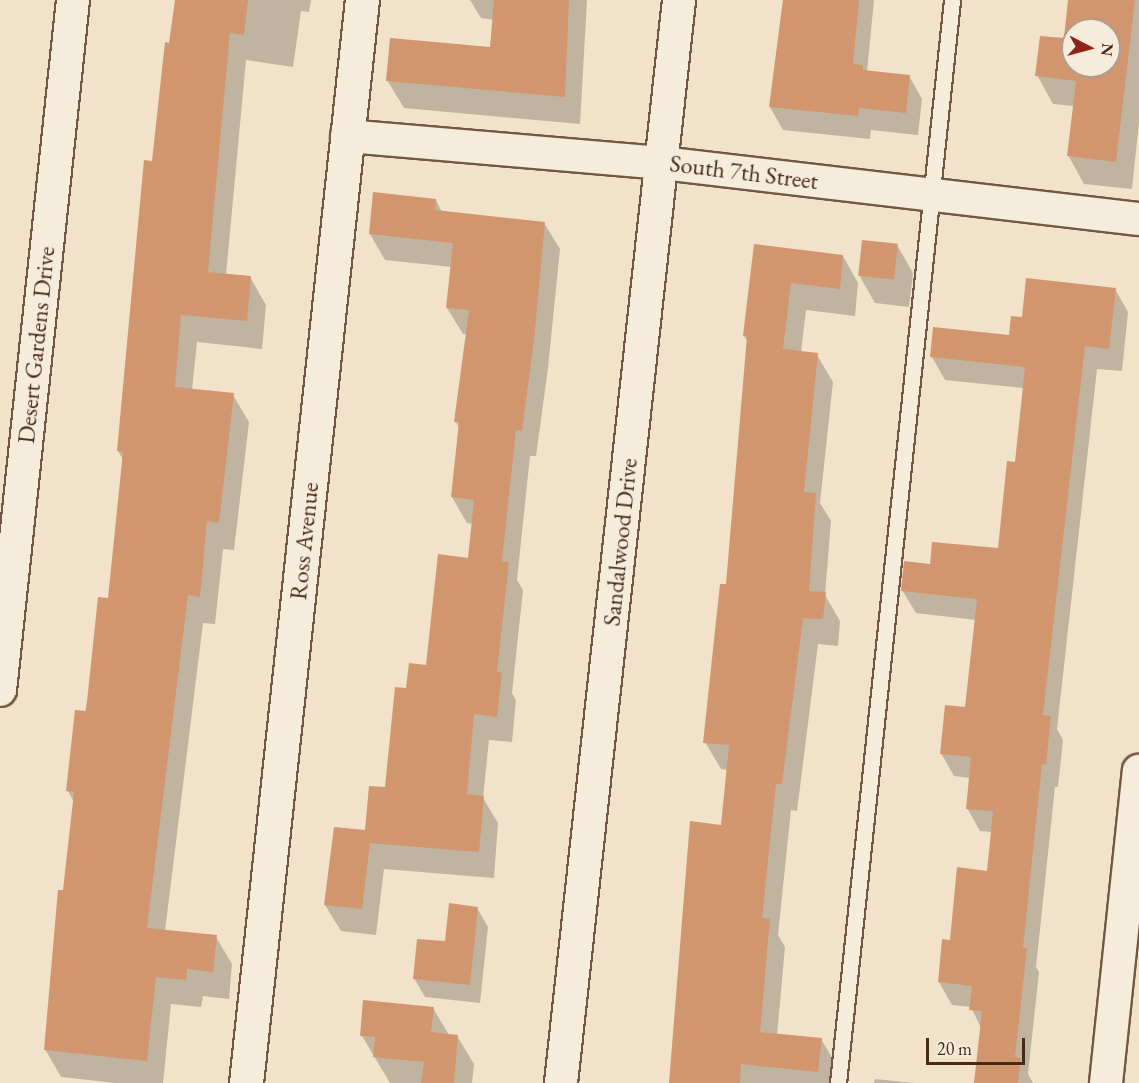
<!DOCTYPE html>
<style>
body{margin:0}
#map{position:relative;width:1139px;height:1083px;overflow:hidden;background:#f1e2c9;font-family:"EB Garamond",serif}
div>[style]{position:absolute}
.shadow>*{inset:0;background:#0003}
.building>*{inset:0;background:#d2966f;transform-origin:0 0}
.roads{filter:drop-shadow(2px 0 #725844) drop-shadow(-2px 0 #725844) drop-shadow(0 2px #725844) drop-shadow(0 -2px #725844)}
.lane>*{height:15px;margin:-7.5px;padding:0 7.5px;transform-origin:7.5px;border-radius:7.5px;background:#f6ecdc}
.street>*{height:32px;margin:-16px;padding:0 16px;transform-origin:16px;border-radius:16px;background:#f6ecdc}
.secondary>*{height:33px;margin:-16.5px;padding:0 16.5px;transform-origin:16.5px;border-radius:16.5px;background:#f6ecdc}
span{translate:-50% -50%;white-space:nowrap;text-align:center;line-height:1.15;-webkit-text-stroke:4.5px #f6ecdc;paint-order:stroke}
.street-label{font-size:24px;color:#472a18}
.north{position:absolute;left:1061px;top:18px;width:60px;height:60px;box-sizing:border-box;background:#f6ecdc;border:2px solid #b09e8e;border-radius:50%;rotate:96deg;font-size:16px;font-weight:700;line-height:24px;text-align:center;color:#472a18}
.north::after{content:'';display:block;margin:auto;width:21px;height:27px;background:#8f2418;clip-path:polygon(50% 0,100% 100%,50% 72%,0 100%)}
.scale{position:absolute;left:926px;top:1038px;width:99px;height:27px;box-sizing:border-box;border:3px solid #472a18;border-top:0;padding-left:8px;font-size:18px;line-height:21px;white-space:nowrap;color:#472a18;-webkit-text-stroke:4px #f6ecdc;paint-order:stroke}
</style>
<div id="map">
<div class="shadow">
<i style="clip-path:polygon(177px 0,311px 0,309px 12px,301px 11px,293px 67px,246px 60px,226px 275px,250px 277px,266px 305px,262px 349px,197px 342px,192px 390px,233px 395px,249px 422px,234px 550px,223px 549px,215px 624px,203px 623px,165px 931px,216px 937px,232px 964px,229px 999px,203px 996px,201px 1007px,171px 1004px,163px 1083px,116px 1083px,61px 1077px,45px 1049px,74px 802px,68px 791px,109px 600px,124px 461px,118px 451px)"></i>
<i style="clip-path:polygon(470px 0,587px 0,580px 124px,404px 108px,387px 80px,492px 49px,494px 20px,481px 18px)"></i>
<i style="clip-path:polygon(783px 0,874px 0,867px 72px,909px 76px,922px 99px,918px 135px,871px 130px,870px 139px,783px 130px,770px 107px)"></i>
<i style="clip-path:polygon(evenodd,1070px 0,1139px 0,1139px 122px,1132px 189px,1084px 184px,1068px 155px,1074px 106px,1053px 104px,1037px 75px,1065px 40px,1070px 0,1073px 30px,1109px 30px,1109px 66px,1073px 66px,1073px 30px)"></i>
<i style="clip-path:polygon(436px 200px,442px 212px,544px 223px,560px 249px,548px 368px,536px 456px,530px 456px,517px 580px,523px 590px,512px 693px,516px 700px,512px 742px,489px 740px,483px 798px,498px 823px,494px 878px,384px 869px,376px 935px,341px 931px,325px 905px,386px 789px,407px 690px,427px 666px,469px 559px,473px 524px,467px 523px,452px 497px,459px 428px,456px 422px,467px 334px,463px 334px,447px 308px,452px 267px,385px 260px,370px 234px)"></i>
<i style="clip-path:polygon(755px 245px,843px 256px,858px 283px,855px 316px,806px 310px,801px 353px,817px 355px,833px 382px,820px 503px,831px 521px,825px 595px,840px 621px,838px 646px,818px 644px,797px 811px,791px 810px,778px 935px,785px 947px,777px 1035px,821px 1039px,837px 1066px,835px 1083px,670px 1083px,722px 826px,728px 770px,721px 769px,705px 742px,727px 586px,748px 342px,744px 336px)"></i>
<i style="clip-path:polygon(897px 245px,913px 273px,909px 307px,875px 303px,859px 275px)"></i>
<i style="clip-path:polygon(1115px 289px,1128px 312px,1122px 371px,1097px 369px,1057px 729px,1063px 740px,1058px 787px,1055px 787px,1036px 967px,1039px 972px,1028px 1074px,1033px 1083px,976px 1083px,981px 1028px,971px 1007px,952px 1005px,939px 982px,951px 942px,988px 872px,992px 832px,980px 831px,967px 808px,970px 778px,954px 776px,941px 753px,967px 708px,976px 620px,916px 613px,902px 590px,931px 566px,999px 550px,1016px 464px,1024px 388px,945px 380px,932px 357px,1011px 336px,1024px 319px)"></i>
<i style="clip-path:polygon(477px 908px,488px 927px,480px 1003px,425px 997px,414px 978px)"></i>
<i style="clip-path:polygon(433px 1008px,449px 1035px,457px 1036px,474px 1064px,472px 1083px,390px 1083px,362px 1036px)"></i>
<i style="clip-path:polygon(875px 1079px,914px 1083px,874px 1083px)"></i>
</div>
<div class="building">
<i style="clip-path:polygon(175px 0,248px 0,244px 35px,230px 33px,208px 272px,251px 276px,247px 321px,181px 315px,175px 387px,234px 393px,219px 523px,207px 521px,200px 597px,188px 595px,147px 928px,217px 935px,213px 972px,187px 969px,186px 980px,156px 977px,147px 1061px,44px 1050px,58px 890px,63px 890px,74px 792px,66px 791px,75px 710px,86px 711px,98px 597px,108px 598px,123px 452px,117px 451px,144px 160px,152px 161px,165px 42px,169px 43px)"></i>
<i style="clip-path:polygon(494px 0,569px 0,565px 97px,386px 81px,390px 38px,490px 47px)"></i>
<i style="clip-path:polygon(783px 0,859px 0,853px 64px,863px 65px,863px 70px,910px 75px,906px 113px,859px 108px,858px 116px,769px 107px)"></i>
<i style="clip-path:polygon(evenodd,1068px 0,1135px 0,1116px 162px,1067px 156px,1076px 81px,1035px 76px,1040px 36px,1064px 38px,1068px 0,1073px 30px,1109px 30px,1109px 66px,1073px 66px,1073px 30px)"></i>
<i style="clip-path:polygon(373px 192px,436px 199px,435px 210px,545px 222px,534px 340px,522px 431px,516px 430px,502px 561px,509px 562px,497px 672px,502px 672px,497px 717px,474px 714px,467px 794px,484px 796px,479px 852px,370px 843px,362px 909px,324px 905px,334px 827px,365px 830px,369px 786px,385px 787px,395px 687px,406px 688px,409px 663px,426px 665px,438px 554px,468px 558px,474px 500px,451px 497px,459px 422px,454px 422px,469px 310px,446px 308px,453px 243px,369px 234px)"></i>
<i style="left:862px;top:240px;width:36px;height:36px;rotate:6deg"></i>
<i style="clip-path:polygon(754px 244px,843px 255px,840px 289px,791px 283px,783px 349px,818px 353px,804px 492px,816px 493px,809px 591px,826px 592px,823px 619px,803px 618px,782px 784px,776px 784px,762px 918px,770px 919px,760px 1032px,822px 1038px,818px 1072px,741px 1064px,740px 1083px,669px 1083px,690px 821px,721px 825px,729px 745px,703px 743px,720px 584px,726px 584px,747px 336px,743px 336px)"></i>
<i style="clip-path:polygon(1026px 278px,1116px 288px,1109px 349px,1085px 346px,1043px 715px,1051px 716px,1046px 765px,1042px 764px,1023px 948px,1027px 948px,1015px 1057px,1021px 1058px,1018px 1083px,974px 1083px,982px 1011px,969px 1010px,972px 986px,938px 982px,942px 939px,950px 940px,957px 867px,987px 871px,993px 811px,966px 809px,971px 757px,940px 754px,945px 705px,965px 707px,977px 599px,901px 591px,904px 561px,930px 564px,932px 542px,998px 548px,1007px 461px,1015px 462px,1025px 367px,930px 357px,933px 327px,1009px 335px,1011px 316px,1022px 317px)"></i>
<i style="clip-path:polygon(449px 903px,478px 907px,470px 985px,413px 979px,417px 939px,445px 941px)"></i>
<i style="clip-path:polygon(363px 1000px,434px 1007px,431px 1032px,458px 1035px,454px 1083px,421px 1083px,424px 1062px,373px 1057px,375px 1037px,360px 1036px)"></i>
</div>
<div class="roads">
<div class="lane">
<i style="left:838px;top:1083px;width:1089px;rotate:-83.99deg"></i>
</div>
<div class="street">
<i style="left:347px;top:136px;width:316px;rotate:4.9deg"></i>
<i style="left:662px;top:163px;width:480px;rotate:6.7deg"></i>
<i style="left:0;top:690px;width:694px;rotate:-83.96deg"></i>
<i style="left:561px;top:1083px;width:1089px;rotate:-83.78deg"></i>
<i style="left:1106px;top:1083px;width:314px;rotate:-84deg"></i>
</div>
<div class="secondary">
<i style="left:246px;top:1083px;width:1089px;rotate:-83.89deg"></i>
</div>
</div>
<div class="street-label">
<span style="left:744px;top:172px;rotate:7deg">South 7th Street</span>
<span style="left:36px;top:345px;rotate:-84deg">Desert Gardens Drive</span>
<span style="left:304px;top:541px;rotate:-84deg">Ross Avenue</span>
<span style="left:620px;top:542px;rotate:-84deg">Sandalwood Drive</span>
</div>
<div class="north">N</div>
<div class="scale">20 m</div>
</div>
